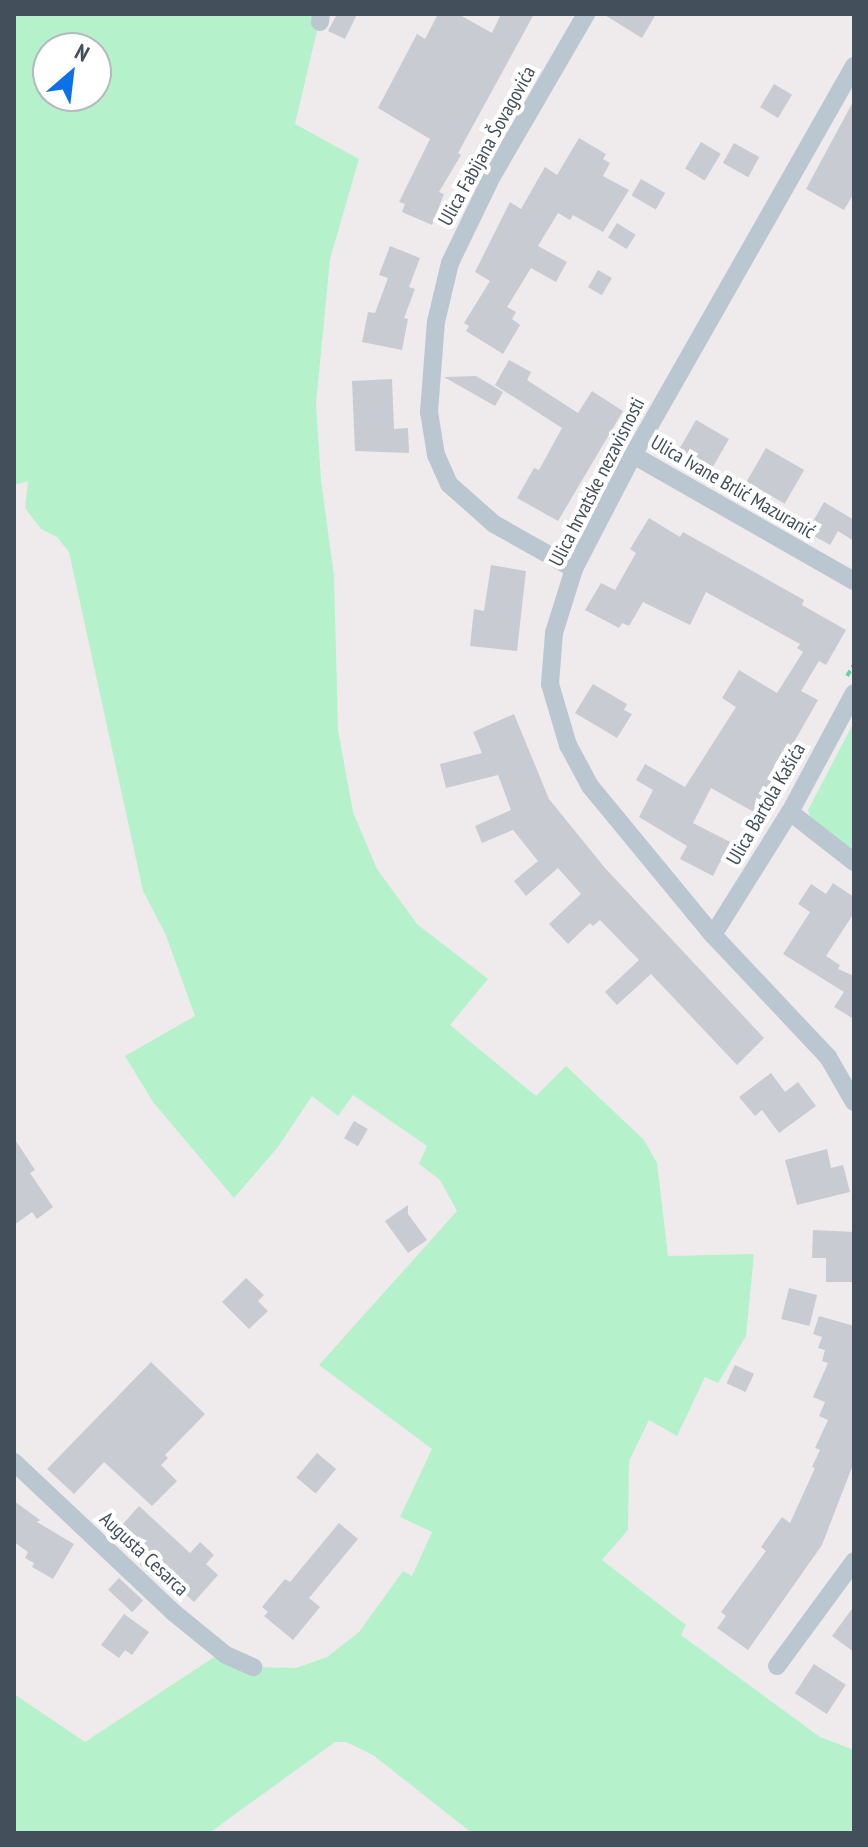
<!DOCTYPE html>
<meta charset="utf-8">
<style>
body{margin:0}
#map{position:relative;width:868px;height:1847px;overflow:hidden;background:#efebec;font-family:"PT Sans Narrow",sans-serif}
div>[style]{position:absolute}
.green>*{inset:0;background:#b5f2cb}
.building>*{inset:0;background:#c8cbd1;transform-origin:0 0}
.path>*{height:4px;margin-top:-2px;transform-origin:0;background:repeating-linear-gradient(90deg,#6bd29d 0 6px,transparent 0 10px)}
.street>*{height:18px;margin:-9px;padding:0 9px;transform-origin:9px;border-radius:9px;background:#bbc7d0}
span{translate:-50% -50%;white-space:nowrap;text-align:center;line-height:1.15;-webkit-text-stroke:8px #fff;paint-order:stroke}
.street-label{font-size:20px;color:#43505b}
.frame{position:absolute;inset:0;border:16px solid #43505b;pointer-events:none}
.north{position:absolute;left:32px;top:32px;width:80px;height:80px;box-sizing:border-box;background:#fff;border:2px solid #b4b9bd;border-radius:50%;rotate:28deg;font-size:22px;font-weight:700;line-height:32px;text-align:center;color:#43505b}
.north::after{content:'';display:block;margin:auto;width:28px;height:36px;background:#0b70ea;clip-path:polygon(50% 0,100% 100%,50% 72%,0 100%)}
</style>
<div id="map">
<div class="green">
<i style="clip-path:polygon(evenodd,14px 14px,321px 14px,295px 124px,359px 159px,330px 259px,316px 404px,321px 480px,334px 576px,338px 730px,353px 812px,377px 869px,417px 924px,488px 979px,450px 1025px,536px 1096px,566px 1066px,644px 1140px,657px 1163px,668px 1256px,754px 1254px,746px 1336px,718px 1383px,705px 1377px,677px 1436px,649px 1420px,629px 1461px,628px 1530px,602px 1560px,686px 1625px,681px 1635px,820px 1737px,854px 1750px,854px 1833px,472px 1833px,373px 1755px,346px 1742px,335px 1742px,209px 1833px,14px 1833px,14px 1694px,85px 1742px,222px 1652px,253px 1667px,296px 1668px,327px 1657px,359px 1632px,403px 1571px,412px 1576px,432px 1532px,400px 1517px,432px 1449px,319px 1365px,457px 1211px,440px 1180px,419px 1164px,427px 1146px,353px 1095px,338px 1116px,312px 1096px,278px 1147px,234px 1198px,153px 1102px,125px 1056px,195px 1016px,165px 933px,143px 891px,69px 552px,57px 537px,41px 529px,25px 508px,28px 481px,14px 485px,14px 14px,48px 48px,96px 48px,96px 96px,48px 96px,48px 48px)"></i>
<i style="clip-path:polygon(854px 722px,854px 856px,811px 820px,808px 810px)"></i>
</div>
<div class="building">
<i style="clip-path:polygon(337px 14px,357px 14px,345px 39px,328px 31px)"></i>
<i style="clip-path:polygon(438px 14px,458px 14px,492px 33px,501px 14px,534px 14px,458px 153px,461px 155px,439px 192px,444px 194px,432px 225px,402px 212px,405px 204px,399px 202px,430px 139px,378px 108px,417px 34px,425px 39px)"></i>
<i style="clip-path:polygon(603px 14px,656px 14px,642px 38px)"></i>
<i style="left:774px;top:84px;width:21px;height:27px;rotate:31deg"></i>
<i style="clip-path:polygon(854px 100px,854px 193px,844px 210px,806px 189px)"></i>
<i style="clip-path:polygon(579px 138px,606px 154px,603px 159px,610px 163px,603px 176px,629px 190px,603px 232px,573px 215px,570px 220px,558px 213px,538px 246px,567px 262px,556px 282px,531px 268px,507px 307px,516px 312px,512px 319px,520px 325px,503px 354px,466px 331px,469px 326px,464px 323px,490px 281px,475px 272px,510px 202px,521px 209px,545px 167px,557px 175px)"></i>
<i style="left:701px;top:142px;width:23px;height:31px;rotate:31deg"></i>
<i style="left:734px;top:143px;width:29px;height:23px;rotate:29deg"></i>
<i style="left:641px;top:179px;width:28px;height:19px;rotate:30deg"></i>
<i style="left:617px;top:223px;width:22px;height:17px;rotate:32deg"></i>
<i style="clip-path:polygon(390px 246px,420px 258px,409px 287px,415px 289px,404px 318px,408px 319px,402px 350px,362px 342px,368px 312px,375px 313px,388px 278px,379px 275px)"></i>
<i style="left:598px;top:270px;width:16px;height:20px;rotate:30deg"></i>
<i style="clip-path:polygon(509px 360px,531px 372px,527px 380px,578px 413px,592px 391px,623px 411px,558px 521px,517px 498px,534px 468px,539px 470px,562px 428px,495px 385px)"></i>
<i style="clip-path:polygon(476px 376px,503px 392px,495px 406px,444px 377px)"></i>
<i style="clip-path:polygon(392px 379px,394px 429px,408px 428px,409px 453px,355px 451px,352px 381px)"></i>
<i style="left:696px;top:420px;width:38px;height:34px;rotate:30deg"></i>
<i style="left:766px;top:448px;width:44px;height:39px;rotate:30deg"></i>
<i style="clip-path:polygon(824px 502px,854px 520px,854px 541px,838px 531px,830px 545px,807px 532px)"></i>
<i style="clip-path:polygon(649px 518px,680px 537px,683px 532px,804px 600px,802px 605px,846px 630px,826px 665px,819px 661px,801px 691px,818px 700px,754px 812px,711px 788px,693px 823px,730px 842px,713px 876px,680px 859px,687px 846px,639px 817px,653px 790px,636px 780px,645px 764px,685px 787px,736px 707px,722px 698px,739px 670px,777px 693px,803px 652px,797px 648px,800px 644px,706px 592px,690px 625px,643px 602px,629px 626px,622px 623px,619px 628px,585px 610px,601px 583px,615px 590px,636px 553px,630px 549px)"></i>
<i style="clip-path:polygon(491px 565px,526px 571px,517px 651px,470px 646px,474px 609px,484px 611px)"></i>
<i style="clip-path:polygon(593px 684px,627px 704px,624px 710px,632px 714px,617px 738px,575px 713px)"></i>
<i style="clip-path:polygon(514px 714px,549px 799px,605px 868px,764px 1038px,737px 1065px,651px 974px,617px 1005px,605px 992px,639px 960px,600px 920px,593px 926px,590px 923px,568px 944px,549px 924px,581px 894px,558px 868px,526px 896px,514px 881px,538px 861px,513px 830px,482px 843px,475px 826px,511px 810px,498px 775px,446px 788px,440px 764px,482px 753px,473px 732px)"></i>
<i style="clip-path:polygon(833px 883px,854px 897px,854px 913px,826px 956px,840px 965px,838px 969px,854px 976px,854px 1019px,834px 1007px,844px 992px,783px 954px,810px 912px,798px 904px,811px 884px,826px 894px)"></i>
<i style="clip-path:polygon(771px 1073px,785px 1092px,798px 1082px,816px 1106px,779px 1133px,762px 1110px,755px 1116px,739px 1097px)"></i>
<i style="left:354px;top:1121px;width:16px;height:20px;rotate:30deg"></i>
<i style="clip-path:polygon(14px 1138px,35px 1170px,30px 1173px,53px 1207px,37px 1219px,32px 1212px,14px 1225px)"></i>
<i style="clip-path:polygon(827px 1149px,831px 1168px,843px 1165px,850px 1192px,797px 1205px,785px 1160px)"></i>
<i style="clip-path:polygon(408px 1205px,408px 1214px,427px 1240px,408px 1253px,385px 1221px)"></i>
<i style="clip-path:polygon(813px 1230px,854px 1232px,854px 1282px,826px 1282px,826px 1258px,812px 1258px)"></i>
<i style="clip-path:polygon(246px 1278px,264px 1295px,258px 1301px,268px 1311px,249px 1329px,222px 1302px)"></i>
<i style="left:789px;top:1288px;width:29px;height:32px;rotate:14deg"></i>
<i style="clip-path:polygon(819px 1316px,854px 1326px,854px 1462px,822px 1545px,748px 1650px,717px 1628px,726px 1616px,721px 1612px,766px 1551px,761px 1547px,782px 1517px,790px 1523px,815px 1468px,812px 1467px,820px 1450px,815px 1448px,828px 1420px,819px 1416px,825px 1402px,813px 1397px,828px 1363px,822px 1361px,825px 1350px,818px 1348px,822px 1337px,813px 1334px)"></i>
<i style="clip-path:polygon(151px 1362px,205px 1414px,165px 1455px,168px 1458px,161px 1465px,177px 1481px,152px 1506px,104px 1462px,74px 1494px,47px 1469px)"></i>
<i style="left:735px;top:1365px;width:21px;height:20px;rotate:25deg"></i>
<i style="left:317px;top:1453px;width:25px;height:32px;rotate:40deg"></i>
<i style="clip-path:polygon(14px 1501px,40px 1520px,37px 1522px,74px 1544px,53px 1579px,32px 1567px,34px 1563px,25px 1558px,28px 1552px,14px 1542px)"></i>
<i style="clip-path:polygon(139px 1506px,190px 1553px,200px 1542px,214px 1555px,206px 1564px,218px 1575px,194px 1602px,183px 1592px,180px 1596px,162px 1580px,160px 1583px,136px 1561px,140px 1556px,114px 1534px)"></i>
<i style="clip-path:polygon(339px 1523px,358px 1539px,309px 1598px,320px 1607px,293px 1640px,264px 1616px,268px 1612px,262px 1607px,285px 1579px,290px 1582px)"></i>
<i style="left:119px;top:1578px;width:33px;height:16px;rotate:43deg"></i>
<i style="clip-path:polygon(854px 1606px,854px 1652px,832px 1636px)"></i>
<i style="clip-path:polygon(124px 1614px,149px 1632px,132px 1655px,125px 1650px,119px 1658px,101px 1645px)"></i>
<i style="left:814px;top:1664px;width:38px;height:35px;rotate:33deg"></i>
</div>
<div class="path">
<i style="left:847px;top:676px;width:13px;rotate:-58deg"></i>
</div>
<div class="street">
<i style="left:320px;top:22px;width:8px;rotate:-83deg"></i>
<i style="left:854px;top:66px;width:447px;rotate:119.6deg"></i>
<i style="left:633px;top:455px;width:128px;rotate:117.4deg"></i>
<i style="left:574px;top:569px;width:67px;rotate:107.4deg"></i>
<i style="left:554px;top:633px;width:51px;rotate:94.5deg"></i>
<i style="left:550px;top:684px;width:64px;rotate:73.6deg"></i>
<i style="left:568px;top:745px;width:47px;rotate:61.8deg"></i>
<i style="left:590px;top:786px;width:193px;rotate:50.5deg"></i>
<i style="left:713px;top:935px;width:168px;rotate:46.7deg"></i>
<i style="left:828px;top:1057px;width:52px;rotate:60deg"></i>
<i style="left:633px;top:455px;width:254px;rotate:29.7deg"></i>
<i style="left:574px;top:569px;width:92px;rotate:-150.6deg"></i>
<i style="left:494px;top:524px;width:60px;rotate:-138.4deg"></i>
<i style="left:449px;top:484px;width:32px;rotate:-114deg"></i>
<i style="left:436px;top:455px;width:44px;rotate:-99.2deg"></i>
<i style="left:429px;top:412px;width:90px;rotate:-85.6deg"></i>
<i style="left:436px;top:322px;width:61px;rotate:-76.7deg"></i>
<i style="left:450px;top:263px;width:94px;rotate:-64.2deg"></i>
<i style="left:491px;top:178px;width:190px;rotate:-59.9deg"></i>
<i style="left:790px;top:812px;width:81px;rotate:38deg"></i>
<i style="left:713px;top:935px;width:145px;rotate:-58deg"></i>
<i style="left:790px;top:812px;width:135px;rotate:-61.7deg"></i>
<i style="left:14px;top:1462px;width:219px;rotate:43.3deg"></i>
<i style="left:173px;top:1612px;width:68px;rotate:39.1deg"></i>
<i style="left:226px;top:1655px;width:30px;rotate:24deg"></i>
<i style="left:777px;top:1666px;width:130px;rotate:-53.7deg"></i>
</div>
<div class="street-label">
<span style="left:487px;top:146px;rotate:-61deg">Ulica Fabijana Šovagovića</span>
<span style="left:597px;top:482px;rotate:-63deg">Ulica hrvatske nezavisnosti</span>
<span style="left:733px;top:487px;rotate:30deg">Ulica Ivane Brlić Mazuranić</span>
<span style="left:766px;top:804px;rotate:-60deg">Ulica Bartola Kašića</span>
<span style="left:144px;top:1554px;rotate:43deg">Augusta Cesarca</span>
</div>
<div class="frame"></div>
<div class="north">N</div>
</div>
